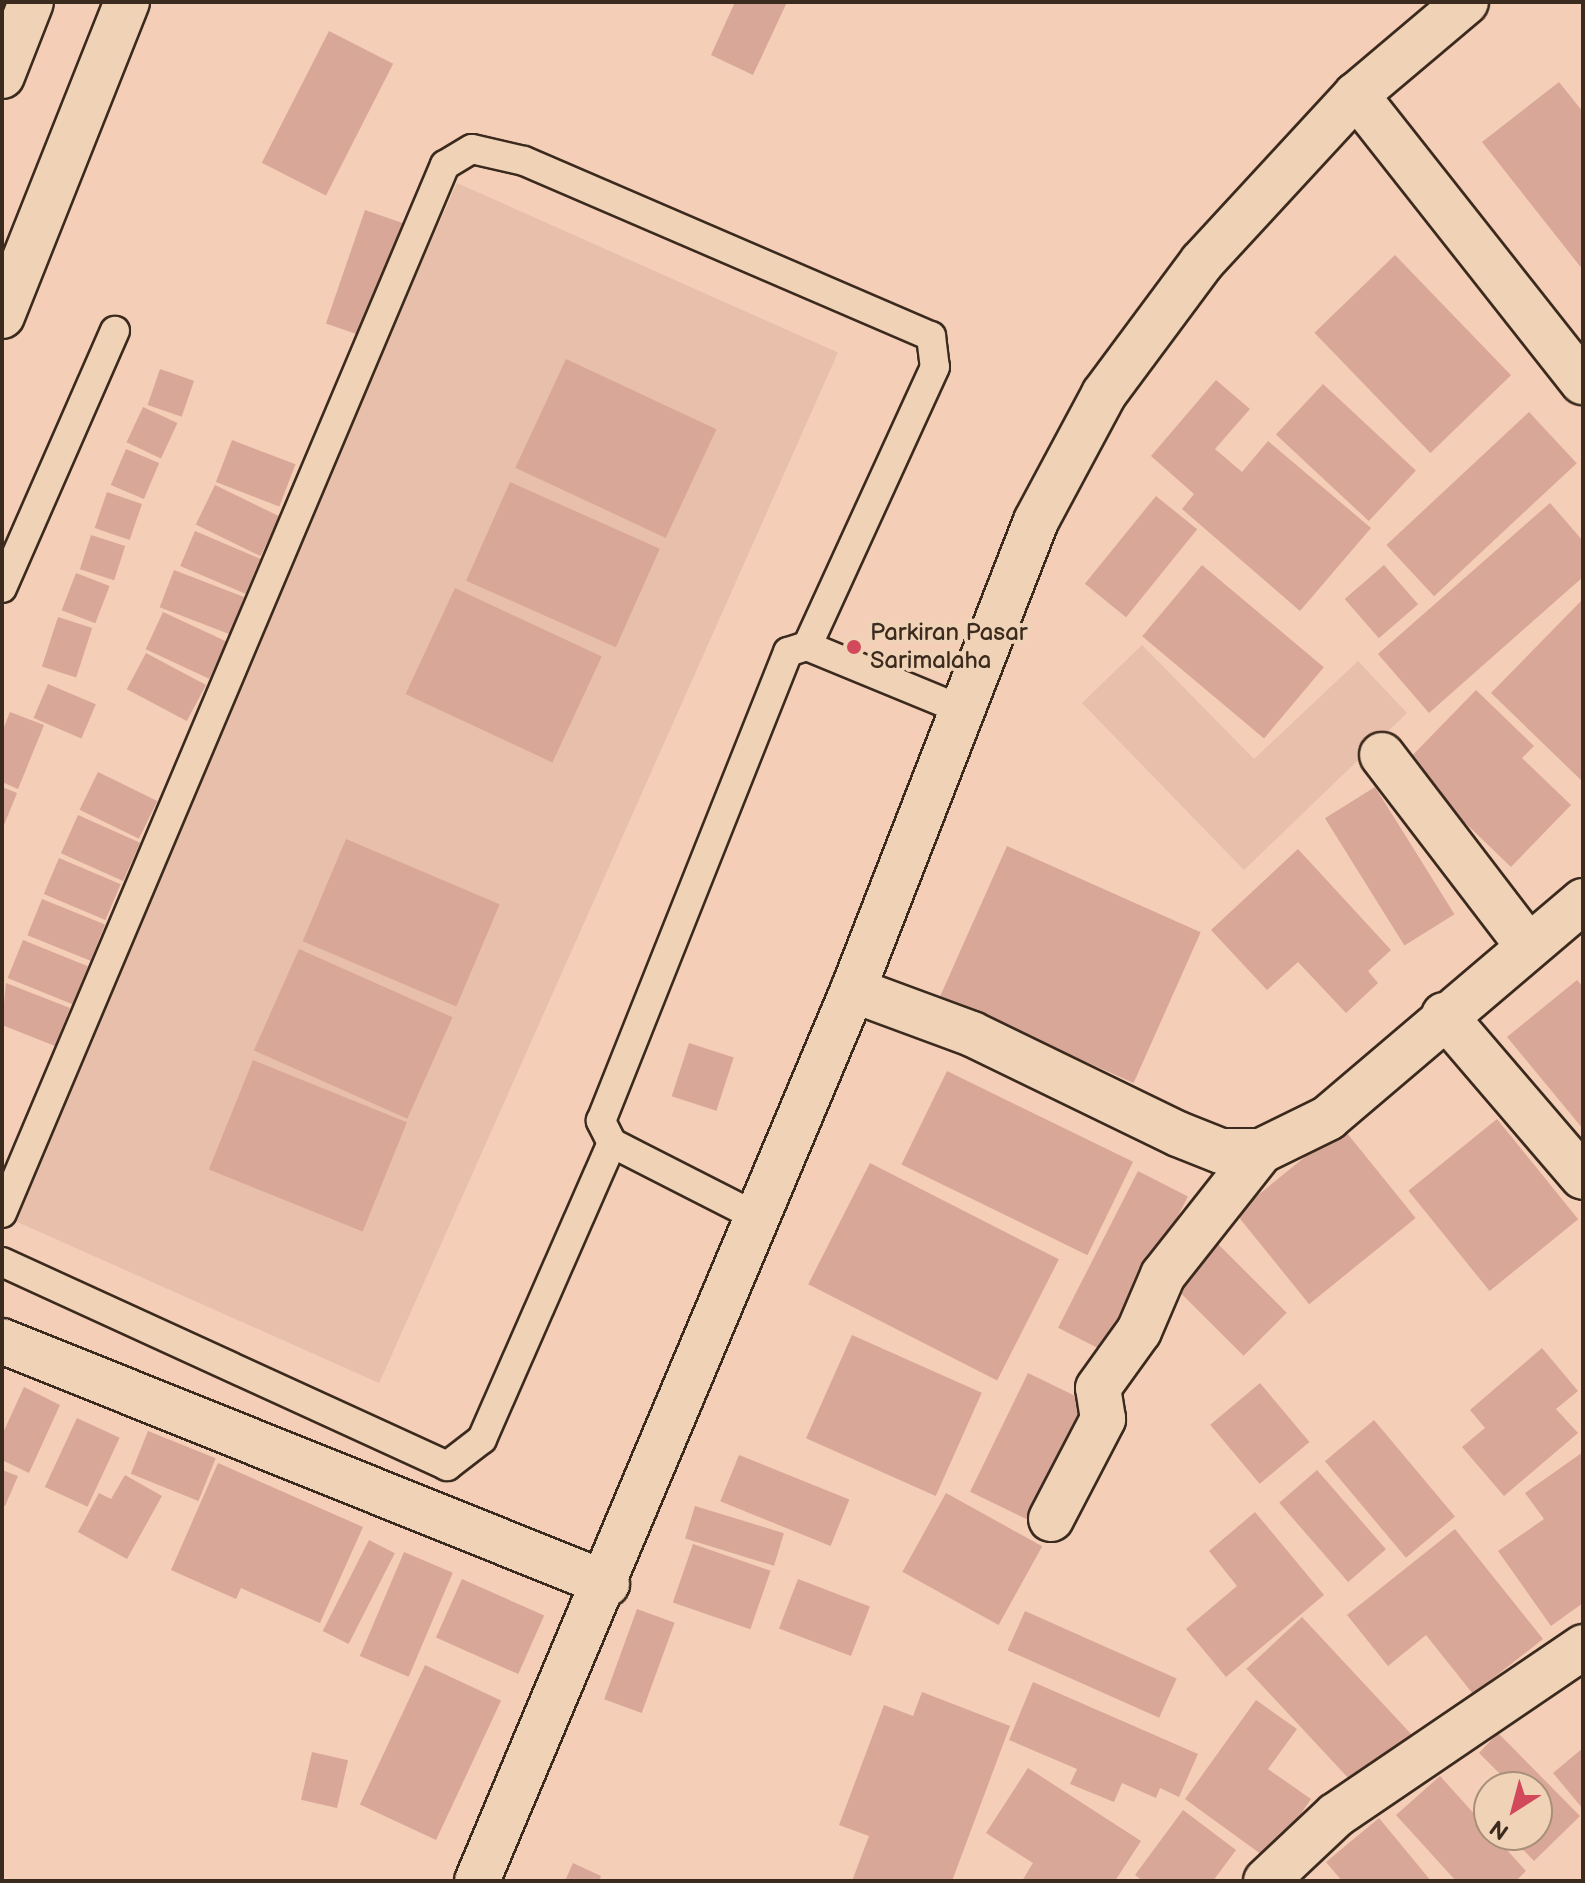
<!DOCTYPE html>
<style>
body{margin:0}
#map{position:relative;width:1585px;height:1883px;overflow:hidden;background:#f4ceb6;font-family:"Balsamiq Sans",sans-serif}
div>[style]{position:absolute}
.built>*{inset:0;background:#e8bfaa;transform-origin:0 0}
.building>*{inset:0;background:#d9a798;transform-origin:0 0}
.roads{filter:drop-shadow(2px 0 #3b2a1e) drop-shadow(-2px 0 #3b2a1e) drop-shadow(0 2px #3b2a1e) drop-shadow(0 -2px #3b2a1e)}
.service>*{height:28px;margin:-14px;padding:0 14px;transform-origin:14px;border-radius:14px;background:#f0d3b7}
.minor>*{height:44px;margin:-22px;padding:0 22px;transform-origin:22px;border-radius:22px;background:#f0d3b7}
.tertiary>*{height:44px;margin:-22px;padding:0 22px;transform-origin:22px;border-radius:22px;background:#f0d3b7}
.dots>*{width:22px;height:22px;translate:-50% -50%;box-sizing:border-box;border:4px solid #f0d3b7;border-radius:50%}
span{translate:-50% -50%;white-space:nowrap;text-align:center;line-height:1.15;-webkit-text-stroke:8px #f0d3b7;paint-order:stroke}
.poi-label{font-size:24px;color:#3b2a1e}
.left{translate:0 -50%;text-align:left}
.frame{position:absolute;inset:0;border:4px solid #3b2a1e;pointer-events:none}
.north{position:absolute;left:1473px;top:1771px;width:80px;height:80px;box-sizing:border-box;background:#f0d3b7;border:2px solid #a88f7a;border-radius:50%;rotate:216deg;font-size:22px;font-weight:700;line-height:32px;text-align:center;color:#3b2a1e}
.north::after{content:'';display:block;margin:auto;width:28px;height:36px;background:#d1495b;clip-path:polygon(50% 0,100% 100%,50% 72%,0 100%)}
</style>
<div id="map">
<div class="built">
<i style="left:457px;top:183px;width:417px;height:1128px;rotate:24deg"></i>
<i style="clip-path:polygon(1142px 645px,1254px 759px,1358px 661px,1407px 713px,1244px 870px,1082px 703px)"></i>
</div>
<div class="building">
<i style="clip-path:polygon(735px 2px,787px 2px,753px 75px,711px 55px)"></i>
<i style="left:329px;top:31px;width:72px;height:148px;rotate:27deg"></i>
<i style="clip-path:polygon(1559px 82px,1583px 112px,1583px 270px,1482px 142px)"></i>
<i style="left:365px;top:210px;width:42px;height:120px;rotate:19deg"></i>
<i style="left:1395px;top:255px;width:167px;height:112px;rotate:46deg"></i>
<i style="left:566px;top:359px;width:166px;height:120px;rotate:25deg"></i>
<i style="left:160px;top:369px;width:36px;height:38px;rotate:19deg"></i>
<i style="clip-path:polygon(1216px 380px,1250px 409px,1215px 449px,1242px 472px,1268px 441px,1371px 528px,1300px 611px,1182px 509px,1194px 494px,1151px 456px)"></i>
<i style="left:1323px;top:384px;width:127px;height:69px;rotate:43deg"></i>
<i style="left:143px;top:407px;width:38px;height:39px;rotate:25deg"></i>
<i style="left:1529px;top:412px;width:70px;height:195px;rotate:47deg"></i>
<i style="left:232px;top:440px;width:68px;height:45px;rotate:21deg"></i>
<i style="left:126px;top:449px;width:36px;height:39px;rotate:23deg"></i>
<i style="left:510px;top:482px;width:164px;height:108px;rotate:24deg"></i>
<i style="left:215px;top:485px;width:72px;height:44px;rotate:26deg"></i>
<i style="left:107px;top:492px;width:37px;height:38px;rotate:19deg"></i>
<i style="left:1156px;top:496px;width:53px;height:113px;rotate:39deg"></i>
<i style="clip-path:polygon(1550px 503px,1583px 541px,1583px 577px,1429px 713px,1378px 654px)"></i>
<i style="left:195px;top:531px;width:71px;height:38px;rotate:23deg"></i>
<i style="left:91px;top:535px;width:36px;height:36px;rotate:18deg"></i>
<i style="left:1202px;top:565px;width:159px;height:93px;rotate:40deg"></i>
<i style="left:1384px;top:565px;width:52px;height:52px;rotate:49deg"></i>
<i style="left:174px;top:570px;width:75px;height:40px;rotate:21deg"></i>
<i style="left:76px;top:573px;width:36px;height:40px;rotate:21deg"></i>
<i style="left:455px;top:588px;width:162px;height:117px;rotate:25deg"></i>
<i style="clip-path:polygon(1583px 599px,1583px 782px,1491px 693px)"></i>
<i style="left:163px;top:612px;width:70px;height:41px;rotate:25deg"></i>
<i style="left:58px;top:617px;width:36px;height:52px;rotate:18deg"></i>
<i style="left:146px;top:653px;width:68px;height:41px;rotate:28deg"></i>
<i style="left:48px;top:684px;width:52px;height:37px;rotate:23deg"></i>
<i style="clip-path:polygon(1476px 690px,1534px 746px,1522px 758px,1571px 805px,1511px 867px,1404px 764px)"></i>
<i style="clip-path:polygon(10px 712px,44px 725px,18px 789px,2px 782px,2px 732px)"></i>
<i style="left:98px;top:772px;width:66px;height:42px;rotate:26deg"></i>
<i style="clip-path:polygon(2px 787px,17px 793px,2px 830px)"></i>
<i style="left:1375px;top:787px;width:150px;height:59px;rotate:58deg"></i>
<i style="left:78px;top:815px;width:68px;height:42px;rotate:24deg"></i>
<i style="left:346px;top:839px;width:167px;height:111px;rotate:23deg"></i>
<i style="left:1007px;top:846px;width:212px;height:165px;rotate:24deg"></i>
<i style="clip-path:polygon(1298px 849px,1391px 950px,1368px 971px,1378px 983px,1346px 1013px,1298px 962px,1267px 990px,1211px 930px)"></i>
<i style="left:59px;top:858px;width:67px;height:39px;rotate:23deg"></i>
<i style="left:42px;top:899px;width:68px;height:39px;rotate:22deg"></i>
<i style="left:23px;top:940px;width:70px;height:41px;rotate:22deg"></i>
<i style="left:299px;top:949px;width:168px;height:111px;rotate:24deg"></i>
<i style="clip-path:polygon(1577px 980px,1583px 987px,1583px 1129px,1507px 1037px)"></i>
<i style="clip-path:polygon(6px 983px,70px 1008px,55px 1046px,2px 1025px)"></i>
<i style="left:689px;top:1043px;width:47px;height:56px;rotate:18deg"></i>
<i style="left:253px;top:1060px;width:166px;height:118px;rotate:22deg"></i>
<i style="left:947px;top:1071px;width:207px;height:104px;rotate:26deg"></i>
<i style="left:1497px;top:1119px;width:129px;height:114px;rotate:51deg"></i>
<i style="left:1342px;top:1127px;width:117px;height:137px;rotate:51deg"></i>
<i style="left:870px;top:1163px;width:212px;height:136px;rotate:27deg"></i>
<i style="left:1138px;top:1171px;width:56px;height:176px;rotate:27deg"></i>
<i style="left:1216px;top:1242px;width:100px;height:61px;rotate:45deg"></i>
<i style="left:852px;top:1335px;width:142px;height:113px;rotate:24deg"></i>
<i style="clip-path:polygon(1542px 1348px,1578px 1391px,1556px 1409px,1578px 1433px,1504px 1496px,1462px 1447px,1485px 1428px,1470px 1410px)"></i>
<i style="left:1028px;top:1373px;width:76px;height:132px;rotate:26deg"></i>
<i style="left:1260px;top:1383px;width:77px;height:65px;rotate:50deg"></i>
<i style="clip-path:polygon(24px 1387px,60px 1405px,29px 1473px,2px 1460px,2px 1435px)"></i>
<i style="left:77px;top:1418px;width:47px;height:76px;rotate:25deg"></i>
<i style="left:1374px;top:1420px;width:126px;height:64px;rotate:50deg"></i>
<i style="left:148px;top:1431px;width:73px;height:46px;rotate:22deg"></i>
<i style="clip-path:polygon(1583px 1452px,1583px 1603px,1551px 1626px,1498px 1551px,1544px 1519px,1525px 1493px)"></i>
<i style="left:739px;top:1455px;width:119px;height:50px;rotate:22deg"></i>
<i style="clip-path:polygon(218px 1463px,363px 1527px,320px 1623px,241px 1588px,236px 1599px,171px 1570px)"></i>
<i style="clip-path:polygon(2px 1470px,18px 1476px,5px 1506px,2px 1505px)"></i>
<i style="left:1317px;top:1470px;width:105px;height:50px;rotate:49deg"></i>
<i style="clip-path:polygon(125px 1475px,162px 1496px,127px 1559px,78px 1532px,99px 1493px,111px 1499px)"></i>
<i style="left:946px;top:1493px;width:110px;height:90px;rotate:29deg"></i>
<i style="left:695px;top:1506px;width:93px;height:34px;rotate:17deg"></i>
<i style="clip-path:polygon(1255px 1512px,1324px 1595px,1226px 1677px,1186px 1629px,1237px 1586px,1209px 1551px)"></i>
<i style="clip-path:polygon(1455px 1529px,1543px 1639px,1473px 1694px,1426px 1635px,1388px 1666px,1347px 1615px)"></i>
<i style="left:369px;top:1540px;width:29px;height:102px;rotate:27deg"></i>
<i style="left:693px;top:1544px;width:82px;height:62px;rotate:19deg"></i>
<i style="left:404px;top:1552px;width:53px;height:113px;rotate:23deg"></i>
<i style="left:462px;top:1579px;width:90px;height:64px;rotate:24deg"></i>
<i style="left:798px;top:1579px;width:77px;height:53px;rotate:21deg"></i>
<i style="left:637px;top:1609px;width:40px;height:96px;rotate:20deg"></i>
<i style="left:1025px;top:1611px;width:166px;height:43px;rotate:24deg"></i>
<i style="left:1302px;top:1617px;width:164px;height:76px;rotate:47deg"></i>
<i style="left:425px;top:1665px;width:84px;height:154px;rotate:25deg"></i>
<i style="clip-path:polygon(1033px 1682px,1198px 1754px,1179px 1797px,1160px 1788px,1156px 1798px,1122px 1783px,1114px 1802px,1070px 1784px,1077px 1769px,1009px 1740px)"></i>
<i style="clip-path:polygon(922px 1692px,1010px 1726px,952px 1881px,852px 1881px,869px 1836px,839px 1825px,884px 1705px,913px 1716px)"></i>
<i style="clip-path:polygon(1256px 1700px,1297px 1729px,1268px 1769px,1311px 1799px,1269px 1860px,1185px 1799px)"></i>
<i style="clip-path:polygon(1498px 1733px,1580px 1816px,1534px 1861px,1509px 1835px,1537px 1835px,1537px 1787px,1513px 1787px,1479px 1753px)"></i>
<i style="clip-path:polygon(1583px 1748px,1583px 1809px,1553px 1773px)"></i>
<i style="left:312px;top:1752px;width:37px;height:49px;rotate:13deg"></i>
<i style="clip-path:polygon(1028px 1768px,1141px 1841px,1115px 1881px,1022px 1881px,1033px 1863px,986px 1833px)"></i>
<i style="clip-path:polygon(1440px 1776px,1526px 1871px,1516px 1881px,1456px 1881px,1396px 1815px)"></i>
<i style="clip-path:polygon(1183px 1810px,1236px 1850px,1213px 1881px,1143px 1881px,1135px 1875px)"></i>
<i style="clip-path:polygon(1379px 1818px,1431px 1881px,1342px 1881px,1326px 1862px)"></i>
<i style="clip-path:polygon(573px 1863px,601px 1876px,599px 1881px,565px 1881px)"></i>
</div>
<div class="roads">
<div class="service">
<i style="left:2px;top:588px;width:281px;rotate:-66.3deg"></i>
<i style="left:2px;top:1213px;width:1138px;rotate:-67.09deg"></i>
<i style="left:445px;top:165px;width:31px;rotate:-31deg"></i>
<i style="left:472px;top:149px;width:53px;rotate:13deg"></i>
<i style="left:524px;top:161px;width:443px;rotate:23.3deg"></i>
<i style="left:931px;top:336px;width:31px;rotate:83deg"></i>
<i style="left:935px;top:367px;width:307px;rotate:114.6deg"></i>
<i style="left:759px;top:1218px;width:165px;rotate:-153deg"></i>
<i style="left:612px;top:1143px;width:25px;rotate:-117deg"></i>
<i style="left:601px;top:1121px;width:505px;rotate:-68.26deg"></i>
<i style="left:788px;top:652px;width:20px;rotate:-18deg"></i>
<i style="left:807px;top:646px;width:165px;rotate:22.4deg"></i>
<i style="left:2px;top:1262px;width:490px;rotate:24.6deg"></i>
<i style="left:447px;top:1466px;width:44px;rotate:-37.6deg"></i>
<i style="left:482px;top:1439px;width:323px;rotate:-66.3deg"></i>
</div>
<div class="minor">
<i style="left:1356px;top:95px;width:366px;rotate:51.7deg"></i>
<i style="left:1382px;top:755px;width:240px;rotate:52.6deg"></i>
<i style="left:853px;top:990px;width:127px;rotate:20.3deg"></i>
<i style="left:972px;top:1034px;width:229px;rotate:25.9deg"></i>
<i style="left:1178px;top:1134px;width:46px;rotate:21.6deg"></i>
<i style="left:1221px;top:1151px;width:40px"></i>
<i style="left:1261px;top:1151px;width:75px;rotate:-26.2deg"></i>
<i style="left:1328px;top:1118px;width:335px;rotate:-40.4deg"></i>
<i style="left:1444px;top:1015px;width:213px;rotate:49.4deg"></i>
<i style="left:2px;top:1341px;width:652px;rotate:21.88deg"></i>
<i style="left:1051px;top:1519px;width:113px;rotate:-62.5deg"></i>
<i style="left:1103px;top:1419px;width:31px;rotate:-99deg"></i>
<i style="left:1098px;top:1388px;width:70px;rotate:-54.3deg"></i>
<i style="left:1139px;top:1331px;width:61px;rotate:-66.8deg"></i>
<i style="left:1163px;top:1275px;width:158px;rotate:-51.7deg"></i>
<i style="left:1266px;top:1881px;width:96px;rotate:-43.3deg"></i>
<i style="left:1336px;top:1815px;width:299px;rotate:-34.2deg"></i>
</div>
<div class="tertiary">
<i style="left:2px;top:76px;width:79px;rotate:-68.6deg"></i>
<i style="left:2px;top:316px;width:338px;rotate:-68.3deg"></i>
<i style="left:477px;top:1881px;width:967px;rotate:-67.12deg"></i>
<i style="left:853px;top:990px;width:503px;rotate:-68.68deg"></i>
<i style="left:1036px;top:521px;width:144px;rotate:-61.8deg"></i>
<i style="left:1104px;top:394px;width:164px;rotate:-53.4deg"></i>
<i style="left:1202px;top:262px;width:227px;rotate:-47.3deg"></i>
<i style="left:1356px;top:95px;width:144px;rotate:-40.2deg"></i>
</div>
</div>
<div class="dots">
<i style="left:854px;top:647px;background:#d1495b"></i>
</div>
<div class="poi-label">
<span class="left" style="left:870px;top:647px">Parkiran Pasar<br>Sarimalaha</span>
</div>
<div class="frame"></div>
<div class="north">N</div>
</div>
